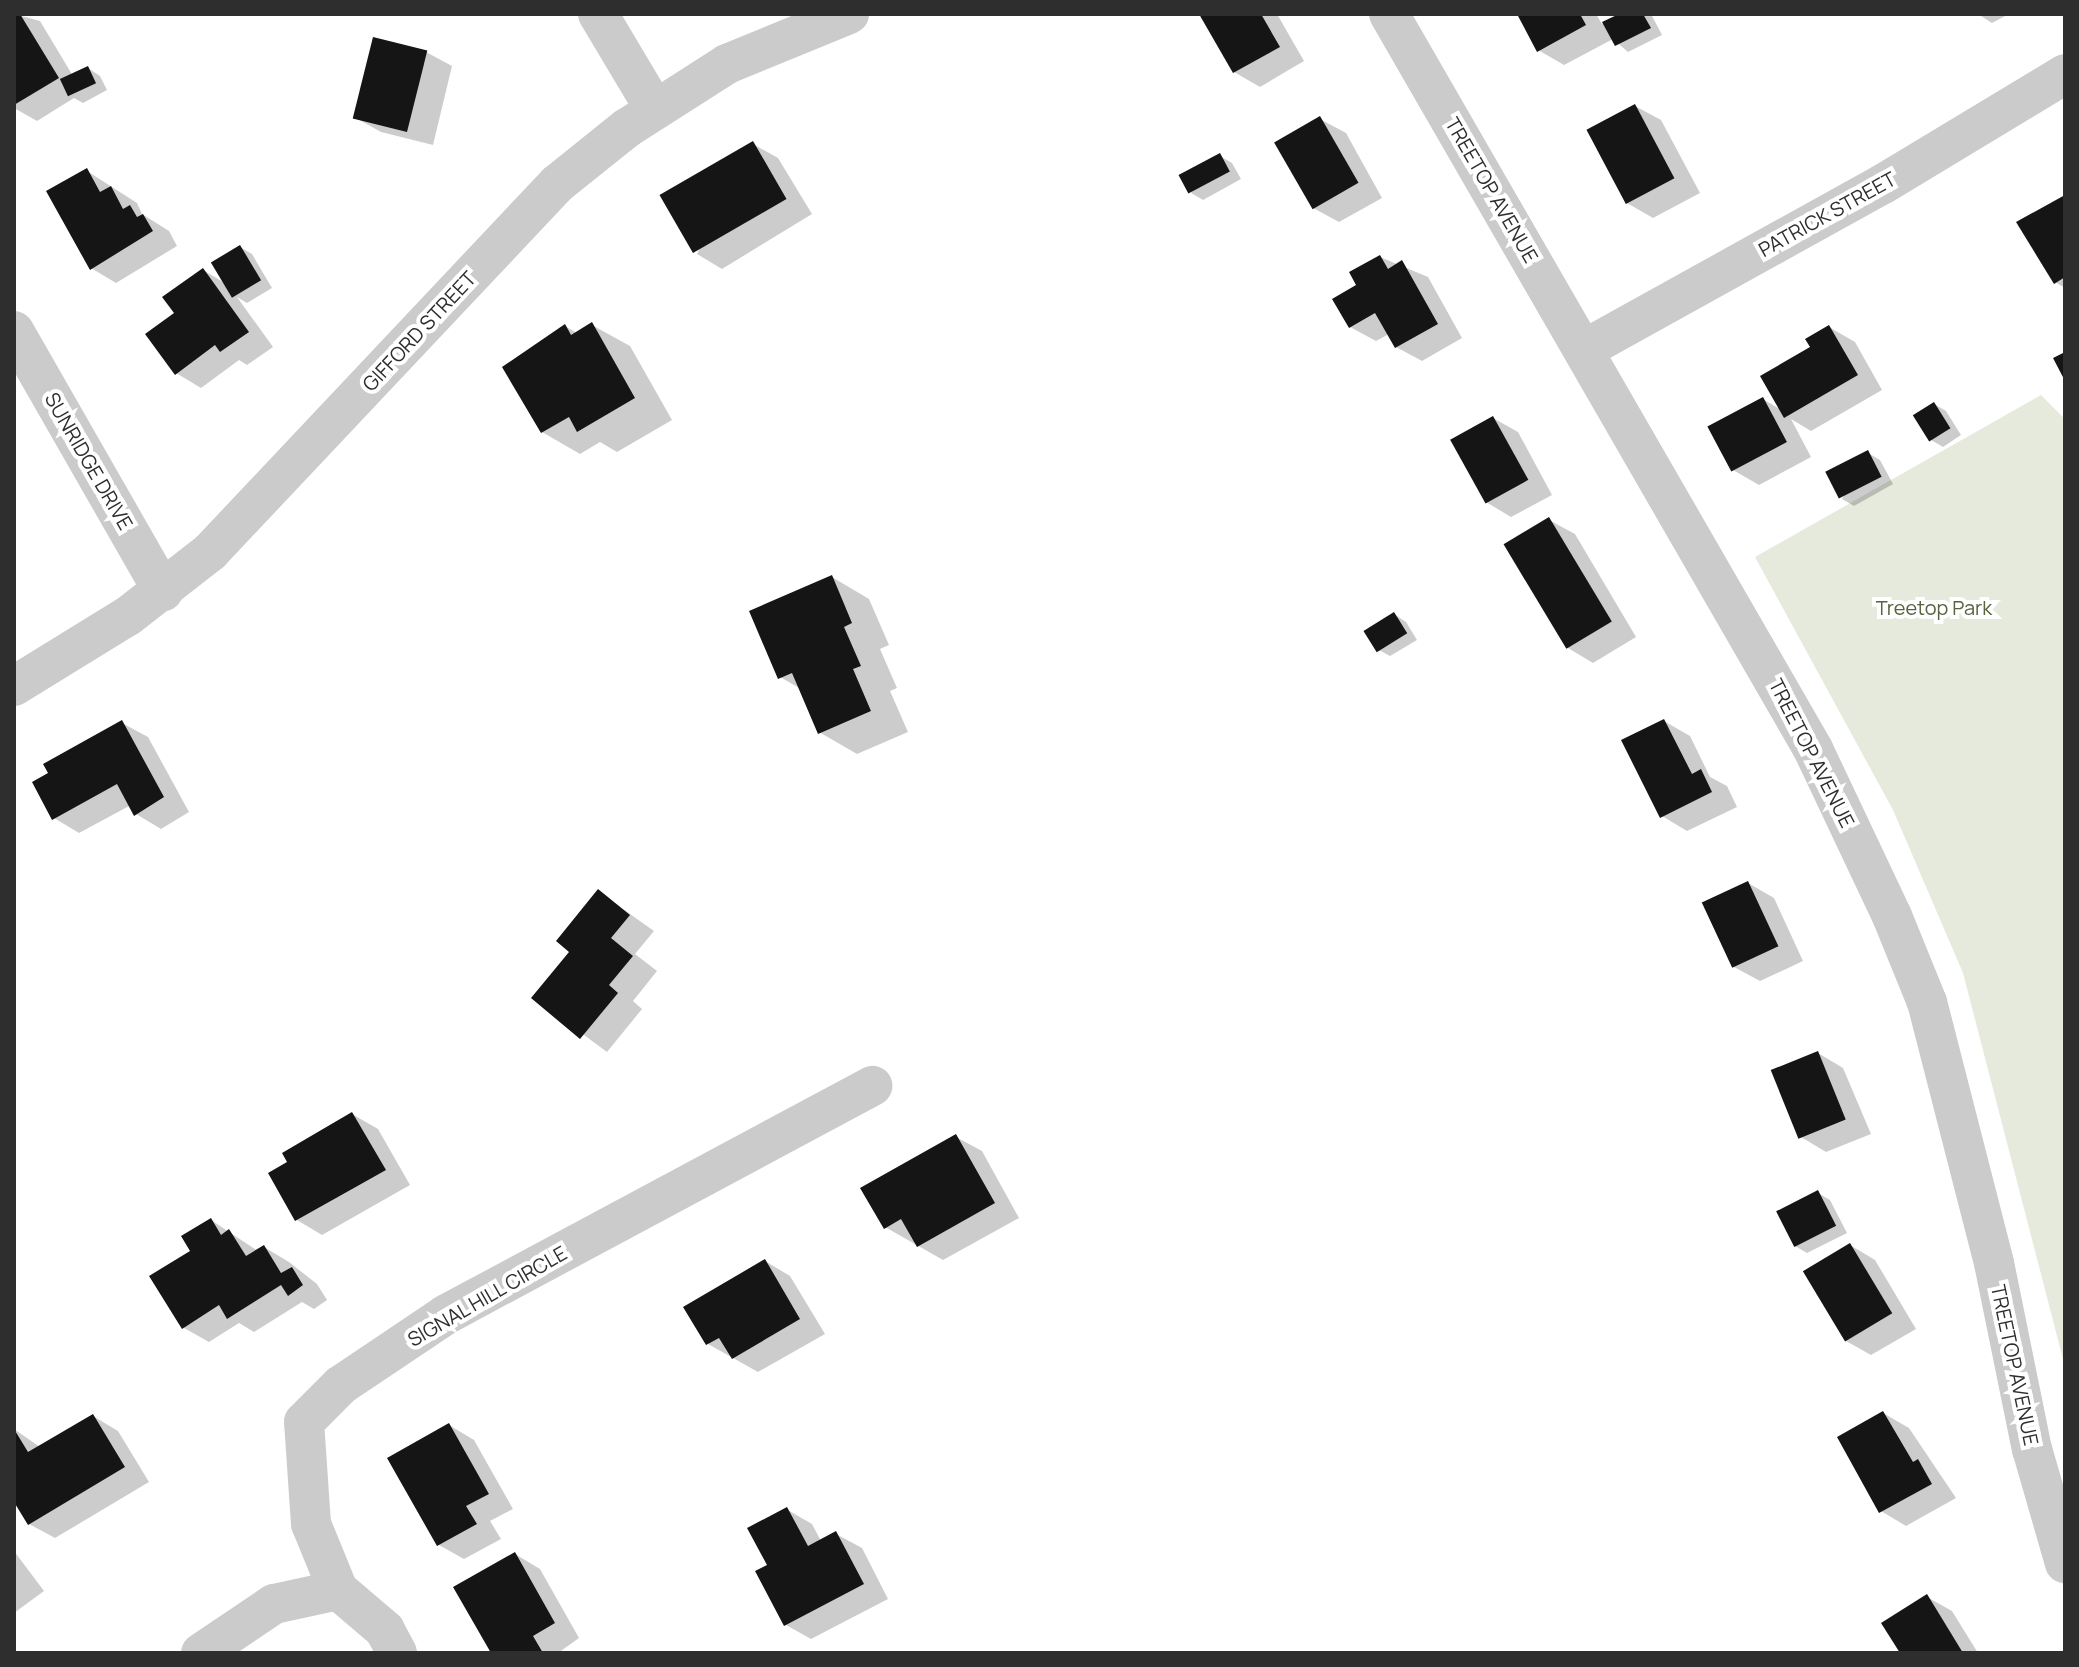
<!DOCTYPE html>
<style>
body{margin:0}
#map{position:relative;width:2079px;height:1667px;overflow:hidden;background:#fff;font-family:Manrope,sans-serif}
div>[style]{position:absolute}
.green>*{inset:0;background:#e6eadd}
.shadow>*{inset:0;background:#0003}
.building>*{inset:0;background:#151515;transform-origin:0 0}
.minor>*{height:40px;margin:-20px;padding:0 20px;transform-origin:20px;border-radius:20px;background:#cbcbcb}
span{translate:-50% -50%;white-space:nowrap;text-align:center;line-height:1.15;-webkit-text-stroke:8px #fff;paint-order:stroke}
.street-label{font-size:20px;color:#2e2e2e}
.park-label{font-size:20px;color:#566540}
.frame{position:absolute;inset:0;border:16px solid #2e2e2e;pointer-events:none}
</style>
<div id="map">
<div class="green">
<i style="clip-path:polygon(2041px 395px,2065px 419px,2065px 1367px,1963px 973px,1893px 810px,1755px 557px)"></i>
</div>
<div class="shadow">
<i style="clip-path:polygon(14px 14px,40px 21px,73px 76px,88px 68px,100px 76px,107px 90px,83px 103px,74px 98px,37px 121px,14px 108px)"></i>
<i style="clip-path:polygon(1202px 14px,1277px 14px,1304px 61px,1260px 87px,1234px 72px)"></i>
<i style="clip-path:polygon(1519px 14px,1596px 14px,1602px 24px,1623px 14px,1651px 14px,1662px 35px,1628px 52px,1613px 39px,1564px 65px,1538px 50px)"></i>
<i style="clip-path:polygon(1978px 14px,2009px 14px,1992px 23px)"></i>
<i style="clip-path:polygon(426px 52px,452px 66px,433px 145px,381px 132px,356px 118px)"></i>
<i style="clip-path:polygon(1635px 106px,1661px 120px,1700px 193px,1653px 218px,1627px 203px)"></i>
<i style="clip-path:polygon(1320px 119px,1346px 133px,1382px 198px,1339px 222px,1313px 208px)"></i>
<i style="clip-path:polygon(753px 144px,778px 158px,812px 214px,722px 269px,697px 254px)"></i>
<i style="clip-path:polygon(1220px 156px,1232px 163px,1241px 179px,1203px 200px,1191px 193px)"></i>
<i style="clip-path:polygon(87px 171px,137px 203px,142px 214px,169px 231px,177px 246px,116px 283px,91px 268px)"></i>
<i style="clip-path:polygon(2065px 197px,2065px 288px,2055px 282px)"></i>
<i style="clip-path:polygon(240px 247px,252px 254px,272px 288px,247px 303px,237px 297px,273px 347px,247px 365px,239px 360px,201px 388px,176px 373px,176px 314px,203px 270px,228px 285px)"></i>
<i style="clip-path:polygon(1380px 257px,1428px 277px,1462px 338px,1422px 361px,1396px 347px,1389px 334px,1376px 341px,1350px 327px,1359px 286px)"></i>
<i style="clip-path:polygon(592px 325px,630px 346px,672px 420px,617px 452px,600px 442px,580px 454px,542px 432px,565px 326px,577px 333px)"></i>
<i style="clip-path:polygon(1829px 327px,1855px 342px,1882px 390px,1811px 431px,1791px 419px,1811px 457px,1759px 485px,1733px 470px,1763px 399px,1783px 411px,1813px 348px)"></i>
<i style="clip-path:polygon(1934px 404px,1946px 411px,1961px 435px,1943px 447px,1931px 440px)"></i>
<i style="clip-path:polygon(1493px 418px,1518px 432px,1552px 495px,1511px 517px,1486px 502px)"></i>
<i style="clip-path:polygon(1868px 453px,1880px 460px,1893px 484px,1854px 506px,1842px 499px)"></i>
<i style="clip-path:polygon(1549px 520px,1575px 534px,1636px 637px,1593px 663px,1568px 648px)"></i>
<i style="clip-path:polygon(832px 577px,869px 599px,889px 645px,880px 649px,897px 688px,890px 691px,908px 732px,857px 754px,819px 732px,801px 689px,780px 677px)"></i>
<i style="clip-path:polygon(1394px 614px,1406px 622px,1417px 640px,1390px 656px,1377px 649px)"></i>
<i style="clip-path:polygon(1664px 721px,1690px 736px,1710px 777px,1727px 786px,1737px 807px,1687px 831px,1662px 816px)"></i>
<i style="clip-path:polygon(122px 723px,148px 737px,189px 812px,161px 829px,136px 814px,131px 805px,79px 833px,54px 818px)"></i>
<i style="clip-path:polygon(1748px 883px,1774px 898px,1803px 961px,1760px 981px,1734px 967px)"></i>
<i style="clip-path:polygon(599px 892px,654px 931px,635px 954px,657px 971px,633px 1001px,642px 1009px,607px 1052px,534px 998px,572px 951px)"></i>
<i style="clip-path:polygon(1818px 1053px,1843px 1068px,1871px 1134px,1826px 1152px,1801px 1137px)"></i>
<i style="clip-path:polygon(352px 1114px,378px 1129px,410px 1185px,322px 1235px,297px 1220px)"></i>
<i style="clip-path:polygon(956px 1137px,982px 1151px,1019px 1218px,943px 1260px,885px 1227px)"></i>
<i style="clip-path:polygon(1818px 1193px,1830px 1200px,1847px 1233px,1807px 1253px,1795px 1246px)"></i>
<i style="clip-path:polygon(211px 1220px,258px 1251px,264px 1247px,289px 1262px,317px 1284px,327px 1300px,314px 1309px,302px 1302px,254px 1332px,239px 1323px,209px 1342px,184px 1328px,193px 1251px)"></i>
<i style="clip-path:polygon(1850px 1245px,1875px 1260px,1916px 1329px,1871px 1355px,1846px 1341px)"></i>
<i style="clip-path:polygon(765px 1261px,790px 1276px,825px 1334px,758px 1372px,708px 1344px)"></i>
<i style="clip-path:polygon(1883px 1413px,1909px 1428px,1956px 1498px,1906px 1526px,1881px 1511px)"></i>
<i style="clip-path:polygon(93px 1416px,118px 1431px,149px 1482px,55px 1538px,29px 1524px,14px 1498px,14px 1429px,40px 1447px)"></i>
<i style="clip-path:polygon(449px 1425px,474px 1440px,513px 1509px,490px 1521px,501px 1539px,464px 1559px,439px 1545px)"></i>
<i style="clip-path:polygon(786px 1509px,812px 1524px,821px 1541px,836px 1534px,862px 1548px,888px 1599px,811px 1639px,786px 1625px,770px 1566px)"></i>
<i style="clip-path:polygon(14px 1551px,44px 1591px,14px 1613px)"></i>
<i style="clip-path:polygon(515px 1554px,540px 1569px,579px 1638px,558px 1653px,493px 1653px)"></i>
<i style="clip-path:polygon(1927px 1597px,1952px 1611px,1978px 1653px,1902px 1653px)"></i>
</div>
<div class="building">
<i style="clip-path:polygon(14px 14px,20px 14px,59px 78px,14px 105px)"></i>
<i style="clip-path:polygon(1199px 14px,1261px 14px,1280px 47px,1233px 73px)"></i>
<i style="clip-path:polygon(1517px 14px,1580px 14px,1586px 25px,1537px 52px)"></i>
<i style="clip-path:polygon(1619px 14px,1643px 14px,1651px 28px,1615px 46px,1602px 22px)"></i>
<i style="left:373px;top:37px;width:56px;height:84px;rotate:14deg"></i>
<i style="left:88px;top:66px;width:19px;height:31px;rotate:65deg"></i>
<i style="left:1635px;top:104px;width:84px;height:55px;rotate:62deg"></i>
<i style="left:1320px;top:116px;width:77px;height:53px;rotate:60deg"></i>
<i style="left:753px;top:141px;width:67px;height:108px;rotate:60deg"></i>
<i style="left:1220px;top:153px;width:21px;height:47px;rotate:62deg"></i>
<i style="clip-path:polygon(87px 168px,100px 192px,111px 186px,123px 209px,130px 205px,137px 217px,143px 214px,153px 231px,90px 270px,46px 191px)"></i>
<i style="clip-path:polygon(2065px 195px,2065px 277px,2054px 284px,2016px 222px)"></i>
<i style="left:240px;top:245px;width:41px;height:34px;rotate:59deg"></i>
<i style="clip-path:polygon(1380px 255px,1388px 269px,1402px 260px,1438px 324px,1395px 348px,1375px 313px,1349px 328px,1332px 299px,1356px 285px,1349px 272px)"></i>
<i style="clip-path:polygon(203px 268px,249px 332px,220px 352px,215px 345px,175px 375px,145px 334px,174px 313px,162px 297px)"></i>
<i style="clip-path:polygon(592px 322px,635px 398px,577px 432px,569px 417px,541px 433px,502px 367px,565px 324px,571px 335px)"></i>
<i style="clip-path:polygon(1829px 325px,1858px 375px,1784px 418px,1760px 376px,1810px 347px,1805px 339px)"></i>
<i style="clip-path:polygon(2065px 344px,2065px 381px,2053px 358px,2065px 352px)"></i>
<i style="left:1763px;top:397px;width:51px;height:63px;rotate:62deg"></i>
<i style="left:1934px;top:402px;width:31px;height:25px;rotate:58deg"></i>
<i style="left:1493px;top:416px;width:73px;height:49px;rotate:61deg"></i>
<i style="left:1868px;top:450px;width:30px;height:48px;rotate:63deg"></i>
<i style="left:1549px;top:517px;width:122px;height:53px;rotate:59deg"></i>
<i style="clip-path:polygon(832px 575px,852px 623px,844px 627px,861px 666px,853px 669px,871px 711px,818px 734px,792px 673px,778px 679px,749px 611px)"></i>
<i style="left:1394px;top:612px;width:25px;height:36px;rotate:58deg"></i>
<i style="clip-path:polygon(1664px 719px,1692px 774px,1701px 769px,1712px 792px,1660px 818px,1621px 740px)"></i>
<i style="clip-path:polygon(122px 720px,164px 797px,134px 816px,117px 784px,52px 820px,32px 782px,48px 773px,43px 764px)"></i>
<i style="left:1748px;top:881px;width:72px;height:51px;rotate:65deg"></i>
<i style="clip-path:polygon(598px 889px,630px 915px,611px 938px,633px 956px,609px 985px,618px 993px,580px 1039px,531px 998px,569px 952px,556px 941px)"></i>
<i style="left:1818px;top:1051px;width:74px;height:51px;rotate:68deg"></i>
<i style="clip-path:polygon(352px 1112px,386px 1170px,295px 1221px,268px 1173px,287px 1162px,282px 1153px)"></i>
<i style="clip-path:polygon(956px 1134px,995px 1203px,917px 1247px,901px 1219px,884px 1229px,860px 1188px)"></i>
<i style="left:1818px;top:1190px;width:40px;height:47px;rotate:63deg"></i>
<i style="clip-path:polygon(211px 1218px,221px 1235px,229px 1229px,246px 1256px,264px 1245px,281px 1273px,292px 1267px,303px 1285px,288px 1296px,281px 1285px,227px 1319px,219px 1305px,182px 1329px,149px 1276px,190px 1251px,181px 1236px)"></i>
<i style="left:1850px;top:1243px;width:82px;height:55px;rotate:59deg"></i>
<i style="clip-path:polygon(765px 1259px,800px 1319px,732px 1359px,719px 1338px,706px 1345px,683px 1307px)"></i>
<i style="clip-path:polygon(1883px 1411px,1913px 1462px,1918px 1459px,1932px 1484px,1879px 1513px,1837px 1437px)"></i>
<i style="clip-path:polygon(93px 1414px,125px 1467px,28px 1525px,14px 1502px,14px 1429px,28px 1452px)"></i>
<i style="clip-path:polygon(449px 1423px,489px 1494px,466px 1506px,477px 1524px,437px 1546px,387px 1458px)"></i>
<i style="clip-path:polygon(787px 1507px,808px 1546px,836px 1531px,864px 1584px,784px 1626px,755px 1571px,767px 1565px,747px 1528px)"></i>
<i style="clip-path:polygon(515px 1552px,555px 1623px,533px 1636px,543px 1653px,491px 1653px,453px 1587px)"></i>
<i style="clip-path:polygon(1927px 1594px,1963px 1653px,1900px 1653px,1881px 1623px)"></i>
</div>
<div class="minor">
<i style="left:598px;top:14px;width:109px;rotate:59.2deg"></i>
<i style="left:1389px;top:14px;width:849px;rotate:60.02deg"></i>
<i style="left:1813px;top:749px;width:185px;rotate:64.7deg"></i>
<i style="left:1892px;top:916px;width:93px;rotate:67.9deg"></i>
<i style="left:1927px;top:1002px;width:269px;rotate:75.6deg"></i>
<i style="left:1994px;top:1263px;width:190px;rotate:78.5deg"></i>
<i style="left:2032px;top:1449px;width:119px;rotate:73.9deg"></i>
<i style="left:14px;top:331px;width:300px;rotate:60.2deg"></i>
<i style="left:1585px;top:349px;width:341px;rotate:-29deg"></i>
<i style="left:1883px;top:184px;width:213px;rotate:-31.1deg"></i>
<i style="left:14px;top:686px;width:134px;rotate:-31.6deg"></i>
<i style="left:128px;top:616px;width:104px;rotate:-38deg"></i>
<i style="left:210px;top:552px;width:506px;rotate:-46.68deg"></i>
<i style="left:557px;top:184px;width:90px;rotate:-38.7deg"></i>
<i style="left:627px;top:128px;width:119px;rotate:-32.6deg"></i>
<i style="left:727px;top:64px;width:132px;rotate:-22.3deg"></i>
<i style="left:201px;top:1653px;width:88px;rotate:-33.9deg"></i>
<i style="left:274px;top:1604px;width:66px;rotate:-12.3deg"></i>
<i style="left:397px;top:1653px;width:26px;rotate:-118deg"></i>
<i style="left:385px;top:1630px;width:62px;rotate:-139.6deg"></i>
<i style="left:338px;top:1590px;width:71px;rotate:-112.2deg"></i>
<i style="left:311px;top:1524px;width:102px;rotate:-93.9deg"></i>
<i style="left:304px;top:1422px;width:52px;rotate:-45deg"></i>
<i style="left:341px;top:1385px;width:125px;rotate:-33.9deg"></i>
<i style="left:445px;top:1315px;width:485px;rotate:-28.2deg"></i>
</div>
<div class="street-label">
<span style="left:1492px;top:190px;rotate:60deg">TREETOP AVENUE</span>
<span style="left:1827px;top:214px;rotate:-29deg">PATRICK STREET</span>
<span style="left:419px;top:331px;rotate:-47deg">GIFFORD STREET</span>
<span style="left:89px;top:461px;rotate:60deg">SUNRIDGE DRIVE</span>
<span style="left:1812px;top:753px;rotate:63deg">TREETOP AVENUE</span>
<span style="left:487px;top:1296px;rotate:-30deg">SIGNAL HILL CIRCLE</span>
<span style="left:2015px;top:1365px;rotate:78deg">TREETOP AVENUE</span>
</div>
<div class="park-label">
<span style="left:1934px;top:607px">Treetop Park</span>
</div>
<div class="frame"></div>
</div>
